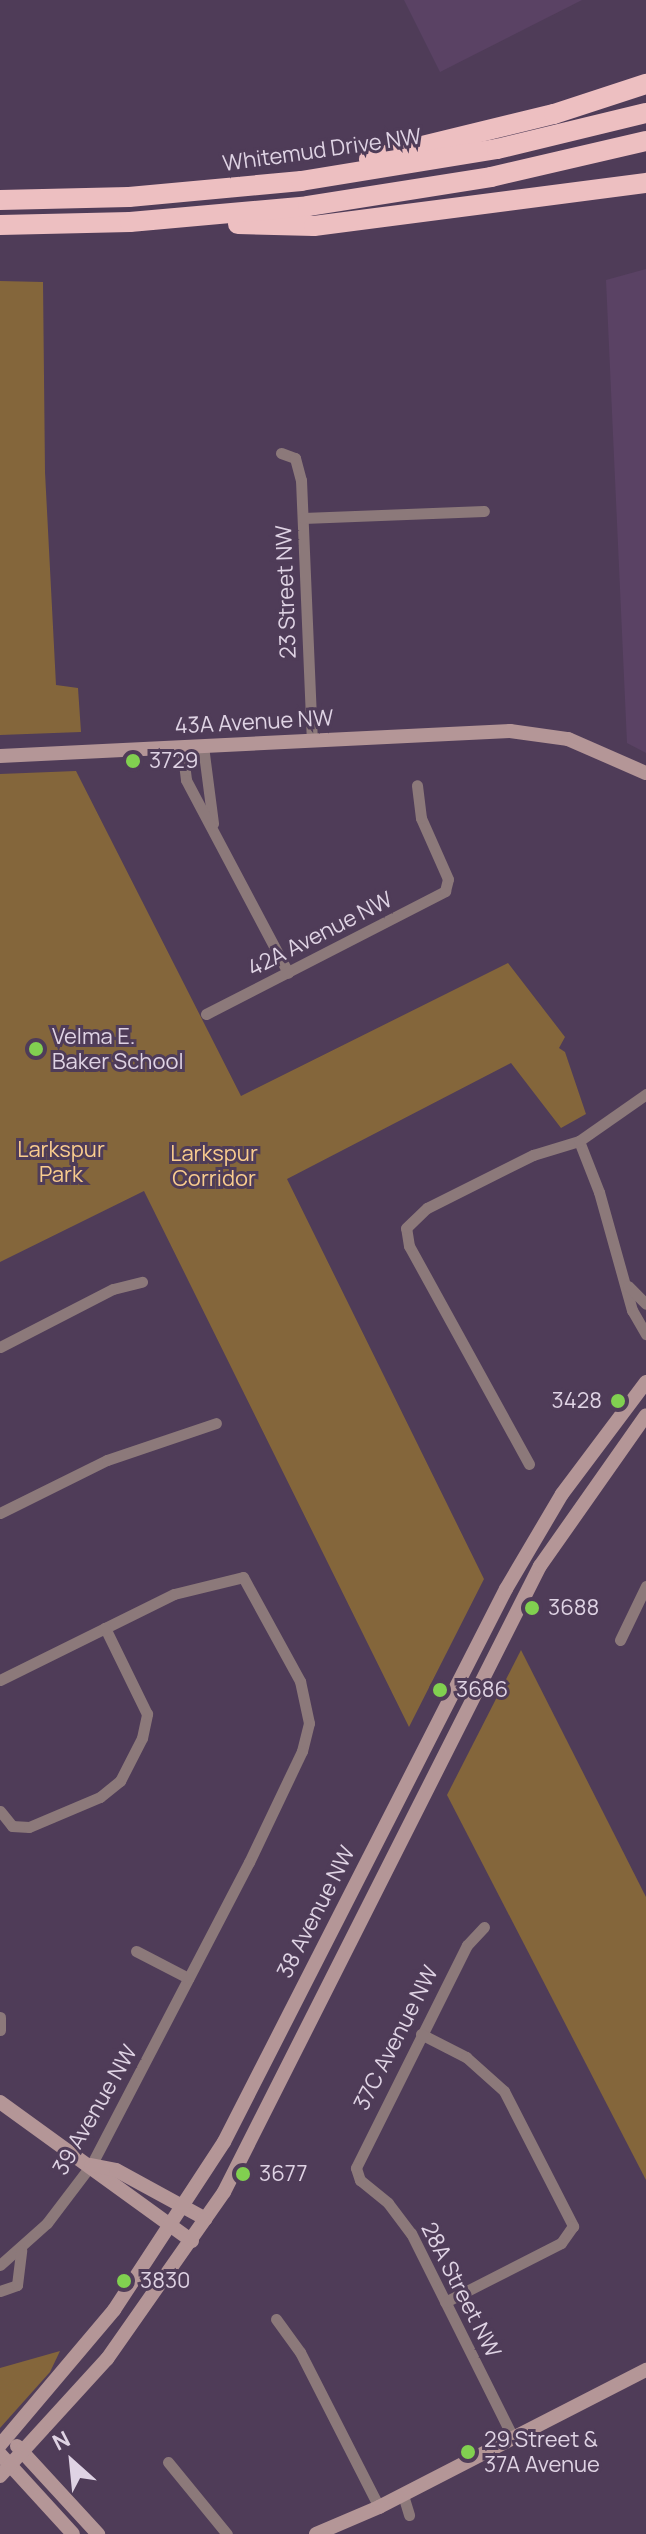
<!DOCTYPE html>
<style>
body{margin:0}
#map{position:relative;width:646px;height:2534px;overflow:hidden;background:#4f3c58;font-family:Manrope,sans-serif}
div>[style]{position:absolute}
.built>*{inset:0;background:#5a4264}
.green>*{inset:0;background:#84663b}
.street>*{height:11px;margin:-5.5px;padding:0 5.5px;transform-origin:5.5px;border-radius:5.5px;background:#8c797a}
.secondary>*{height:14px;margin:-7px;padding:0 7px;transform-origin:7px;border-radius:7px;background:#b49697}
.highway>*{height:20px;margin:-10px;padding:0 10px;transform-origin:10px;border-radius:10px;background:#edbfc1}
.dots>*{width:22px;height:22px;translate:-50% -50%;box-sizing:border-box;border:4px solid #4f3c58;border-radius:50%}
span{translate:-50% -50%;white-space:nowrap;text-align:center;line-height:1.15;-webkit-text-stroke:6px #4f3c58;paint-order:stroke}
.street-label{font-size:22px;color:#dfd3e4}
.poi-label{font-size:22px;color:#dfd3e4}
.left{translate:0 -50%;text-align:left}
.right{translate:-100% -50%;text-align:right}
.park-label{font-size:22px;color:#f9cc8e}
.north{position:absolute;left:32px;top:2422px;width:80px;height:80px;-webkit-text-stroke:6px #4f3c58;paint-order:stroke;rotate:333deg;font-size:22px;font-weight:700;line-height:32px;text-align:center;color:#dfd3e4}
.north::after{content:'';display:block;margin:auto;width:28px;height:36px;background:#dfd3e4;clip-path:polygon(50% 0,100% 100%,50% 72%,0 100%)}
</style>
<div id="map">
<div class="built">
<i style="clip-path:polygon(404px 0,582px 0,440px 72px)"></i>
<i style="clip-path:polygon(646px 269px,646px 753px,627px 743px,606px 280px)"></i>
</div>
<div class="green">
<i style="clip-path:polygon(0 281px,43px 282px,45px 472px,56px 685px,78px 688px,81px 732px,0 735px)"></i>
<i style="clip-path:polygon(76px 771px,241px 1096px,508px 963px,565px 1037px,559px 1048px,565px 1052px,586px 1114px,561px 1128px,511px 1063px,287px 1179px,484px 1579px,409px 1727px,144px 1191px,0 1262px,0 774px)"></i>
<i style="clip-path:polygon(521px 1650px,646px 1897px,646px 2180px,447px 1795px)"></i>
<i style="clip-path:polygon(60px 2351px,50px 2372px,0 2428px,0 2368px)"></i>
</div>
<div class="street">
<i style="left:281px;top:453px;width:15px;rotate:20deg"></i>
<i style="left:295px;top:458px;width:23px;rotate:75deg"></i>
<i style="left:301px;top:480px;width:261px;rotate:87.6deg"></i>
<i style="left:303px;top:518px;width:181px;rotate:-2.2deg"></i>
<i style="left:203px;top:746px;width:78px;rotate:82.6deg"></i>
<i style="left:182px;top:747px;width:33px;rotate:83deg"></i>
<i style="left:186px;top:780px;width:218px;rotate:62.1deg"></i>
<i style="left:206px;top:1014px;width:269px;rotate:-27.2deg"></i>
<i style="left:445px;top:891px;width:12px;rotate:-76deg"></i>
<i style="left:448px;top:879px;width:67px;rotate:-113.9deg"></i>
<i style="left:421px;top:818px;width:33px;rotate:-97deg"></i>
<i style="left:579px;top:1141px;width:55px;rotate:68.6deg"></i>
<i style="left:599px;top:1192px;width:123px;rotate:74.4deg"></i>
<i style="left:632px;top:1310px;width:28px;rotate:60deg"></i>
<i style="left:628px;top:1286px;width:25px;rotate:45deg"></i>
<i style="left:0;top:1347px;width:127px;rotate:-27.2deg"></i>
<i style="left:113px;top:1289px;width:30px;rotate:-14deg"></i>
<i style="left:529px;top:1464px;width:249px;rotate:-118.8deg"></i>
<i style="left:409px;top:1246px;width:18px;rotate:-99deg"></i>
<i style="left:406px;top:1228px;width:29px;rotate:-44deg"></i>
<i style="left:427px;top:1208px;width:119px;rotate:-26.6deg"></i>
<i style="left:533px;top:1155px;width:48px;rotate:-16.9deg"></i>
<i style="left:579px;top:1141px;width:82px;rotate:-35deg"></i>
<i style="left:0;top:1513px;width:119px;rotate:-26.4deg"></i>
<i style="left:107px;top:1460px;width:115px;rotate:-18.7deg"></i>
<i style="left:620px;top:1640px;width:60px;rotate:-64.3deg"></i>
<i style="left:0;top:1680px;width:194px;rotate:-26.3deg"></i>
<i style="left:174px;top:1594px;width:71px;rotate:-13.8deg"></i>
<i style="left:243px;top:1577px;width:119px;rotate:61.3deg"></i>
<i style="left:300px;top:1681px;width:43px;rotate:77.9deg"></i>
<i style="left:309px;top:1723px;width:29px;rotate:104deg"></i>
<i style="left:302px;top:1751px;width:123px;rotate:115.5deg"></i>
<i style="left:249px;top:1862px;width:342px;rotate:117.5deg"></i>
<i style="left:91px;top:2165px;width:73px;rotate:127.2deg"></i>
<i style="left:47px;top:2223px;width:63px;rotate:138.2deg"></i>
<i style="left:0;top:1811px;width:19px;rotate:51deg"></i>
<i style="left:12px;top:1826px;width:17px;rotate:3deg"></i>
<i style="left:29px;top:1827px;width:77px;rotate:-22.9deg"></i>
<i style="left:100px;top:1797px;width:26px;rotate:-39deg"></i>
<i style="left:120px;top:1781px;width:48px;rotate:-62.9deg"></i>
<i style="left:142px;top:1738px;width:25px;rotate:-78deg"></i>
<i style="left:147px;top:1714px;width:96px;rotate:-116deg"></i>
<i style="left:484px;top:1927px;width:25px;rotate:133deg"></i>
<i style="left:467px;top:1945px;width:249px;rotate:116.5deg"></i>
<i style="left:356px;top:2168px;width:13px;rotate:72deg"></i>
<i style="left:360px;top:2180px;width:36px;rotate:39deg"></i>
<i style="left:388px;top:2203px;width:38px;rotate:53deg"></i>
<i style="left:411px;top:2233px;width:229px;rotate:63.5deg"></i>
<i style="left:136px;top:1951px;width:59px;rotate:27.4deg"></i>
<i style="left:0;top:2017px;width:13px;rotate:90deg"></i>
<i style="left:421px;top:2034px;width:51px;rotate:27.1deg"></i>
<i style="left:466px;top:2057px;width:51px;rotate:41.8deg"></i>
<i style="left:504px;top:2091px;width:152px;rotate:62.9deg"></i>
<i style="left:573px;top:2226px;width:21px;rotate:125deg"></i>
<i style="left:561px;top:2243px;width:130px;rotate:153deg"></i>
<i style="left:0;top:2291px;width:18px;rotate:-19deg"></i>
<i style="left:17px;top:2285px;width:35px;rotate:-83deg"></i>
<i style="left:276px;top:2319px;width:41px;rotate:54deg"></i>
<i style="left:300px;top:2352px;width:174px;rotate:63deg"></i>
<i style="left:168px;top:2462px;width:93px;rotate:50.7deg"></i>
<i style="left:403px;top:2495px;width:21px;rotate:73deg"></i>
</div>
<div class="secondary">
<i style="left:0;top:756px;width:511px;rotate:-2.81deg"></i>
<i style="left:510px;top:731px;width:59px;rotate:7.9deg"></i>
<i style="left:568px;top:739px;width:85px;rotate:23.6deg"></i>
<i style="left:0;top:2102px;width:237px;rotate:35.9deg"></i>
<i style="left:91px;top:2165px;width:25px;rotate:11deg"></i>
<i style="left:116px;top:2170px;width:102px;rotate:28.6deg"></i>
<i style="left:0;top:2445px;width:177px;rotate:-49.8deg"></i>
<i style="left:114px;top:2310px;width:201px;rotate:-56.8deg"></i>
<i style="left:224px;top:2142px;width:621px;rotate:-62.98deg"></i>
<i style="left:506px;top:1589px;width:110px;rotate:-59.5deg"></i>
<i style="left:562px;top:1494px;width:140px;rotate:-53.1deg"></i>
<i style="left:17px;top:2446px;width:120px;rotate:47.4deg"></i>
<i style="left:0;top:2454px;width:108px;rotate:47.6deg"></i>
<i style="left:0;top:2476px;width:159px;rotate:-47.6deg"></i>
<i style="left:107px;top:2359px;width:204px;rotate:-55deg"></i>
<i style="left:224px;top:2192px;width:701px;rotate:-63.22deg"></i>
<i style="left:540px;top:1566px;width:184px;rotate:-54.9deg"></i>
<i style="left:316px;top:2534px;width:69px;rotate:-23.2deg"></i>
<i style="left:379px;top:2507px;width:300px;rotate:-27.2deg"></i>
</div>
<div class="highway">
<i style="left:369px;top:159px;width:190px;rotate:-13.7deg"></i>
<i style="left:554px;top:114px;width:97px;rotate:-18.1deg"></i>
<i style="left:0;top:200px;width:129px;rotate:-1.3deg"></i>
<i style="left:129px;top:197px;width:173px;rotate:-5.3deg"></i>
<i style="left:301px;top:181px;width:199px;rotate:-9.3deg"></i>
<i style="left:497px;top:149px;width:153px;rotate:-13.6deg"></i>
<i style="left:238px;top:224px;width:76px;rotate:1.5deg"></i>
<i style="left:314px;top:226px;width:335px;rotate:-7.4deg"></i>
<i style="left:0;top:225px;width:130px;rotate:-1.3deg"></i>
<i style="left:130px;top:222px;width:179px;rotate:-5.1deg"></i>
<i style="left:308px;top:206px;width:185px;rotate:-9deg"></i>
<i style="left:491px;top:177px;width:159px;rotate:-13.1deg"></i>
</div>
<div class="dots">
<i style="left:133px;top:761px;background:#81d050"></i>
<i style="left:36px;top:1049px;background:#81d050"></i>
<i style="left:618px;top:1401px;background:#81d050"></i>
<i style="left:532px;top:1608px;background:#81d050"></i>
<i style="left:440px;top:1690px;background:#81d050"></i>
<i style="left:243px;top:2174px;background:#81d050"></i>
<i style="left:124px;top:2281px;background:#81d050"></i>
<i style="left:468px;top:2452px;background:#81d050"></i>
</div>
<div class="street-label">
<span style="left:322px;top:150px;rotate:-8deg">Whitemud Drive NW</span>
<span style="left:286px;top:592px;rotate:-92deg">23 Street NW</span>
<span style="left:254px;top:722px;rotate:-3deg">43A Avenue NW</span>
<span style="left:320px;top:934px;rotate:-27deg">42A Avenue NW</span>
<span style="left:316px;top:1912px;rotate:-63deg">38 Avenue NW</span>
<span style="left:396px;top:2038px;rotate:-63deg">37C Avenue NW</span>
<span style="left:95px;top:2110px;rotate:-60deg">39 Avenue NW</span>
<span style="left:461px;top:2290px;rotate:63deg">28A Street NW</span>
</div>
<div class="poi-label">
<span class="left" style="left:149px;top:761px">3729</span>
<span class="left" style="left:52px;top:1049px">Velma E.<br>Baker School</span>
<span class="right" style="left:602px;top:1401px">3428</span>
<span class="left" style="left:548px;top:1608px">3688</span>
<span class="left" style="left:456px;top:1690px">3686</span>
<span class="left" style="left:259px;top:2174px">3677</span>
<span class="left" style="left:140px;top:2281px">3830</span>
<span class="left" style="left:484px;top:2452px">29 Street &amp;<br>37A Avenue</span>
</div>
<div class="park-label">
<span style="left:61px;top:1162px">Larkspur<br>Park</span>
<span style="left:214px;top:1166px">Larkspur<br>Corridor</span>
</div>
<div class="north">N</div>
</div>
